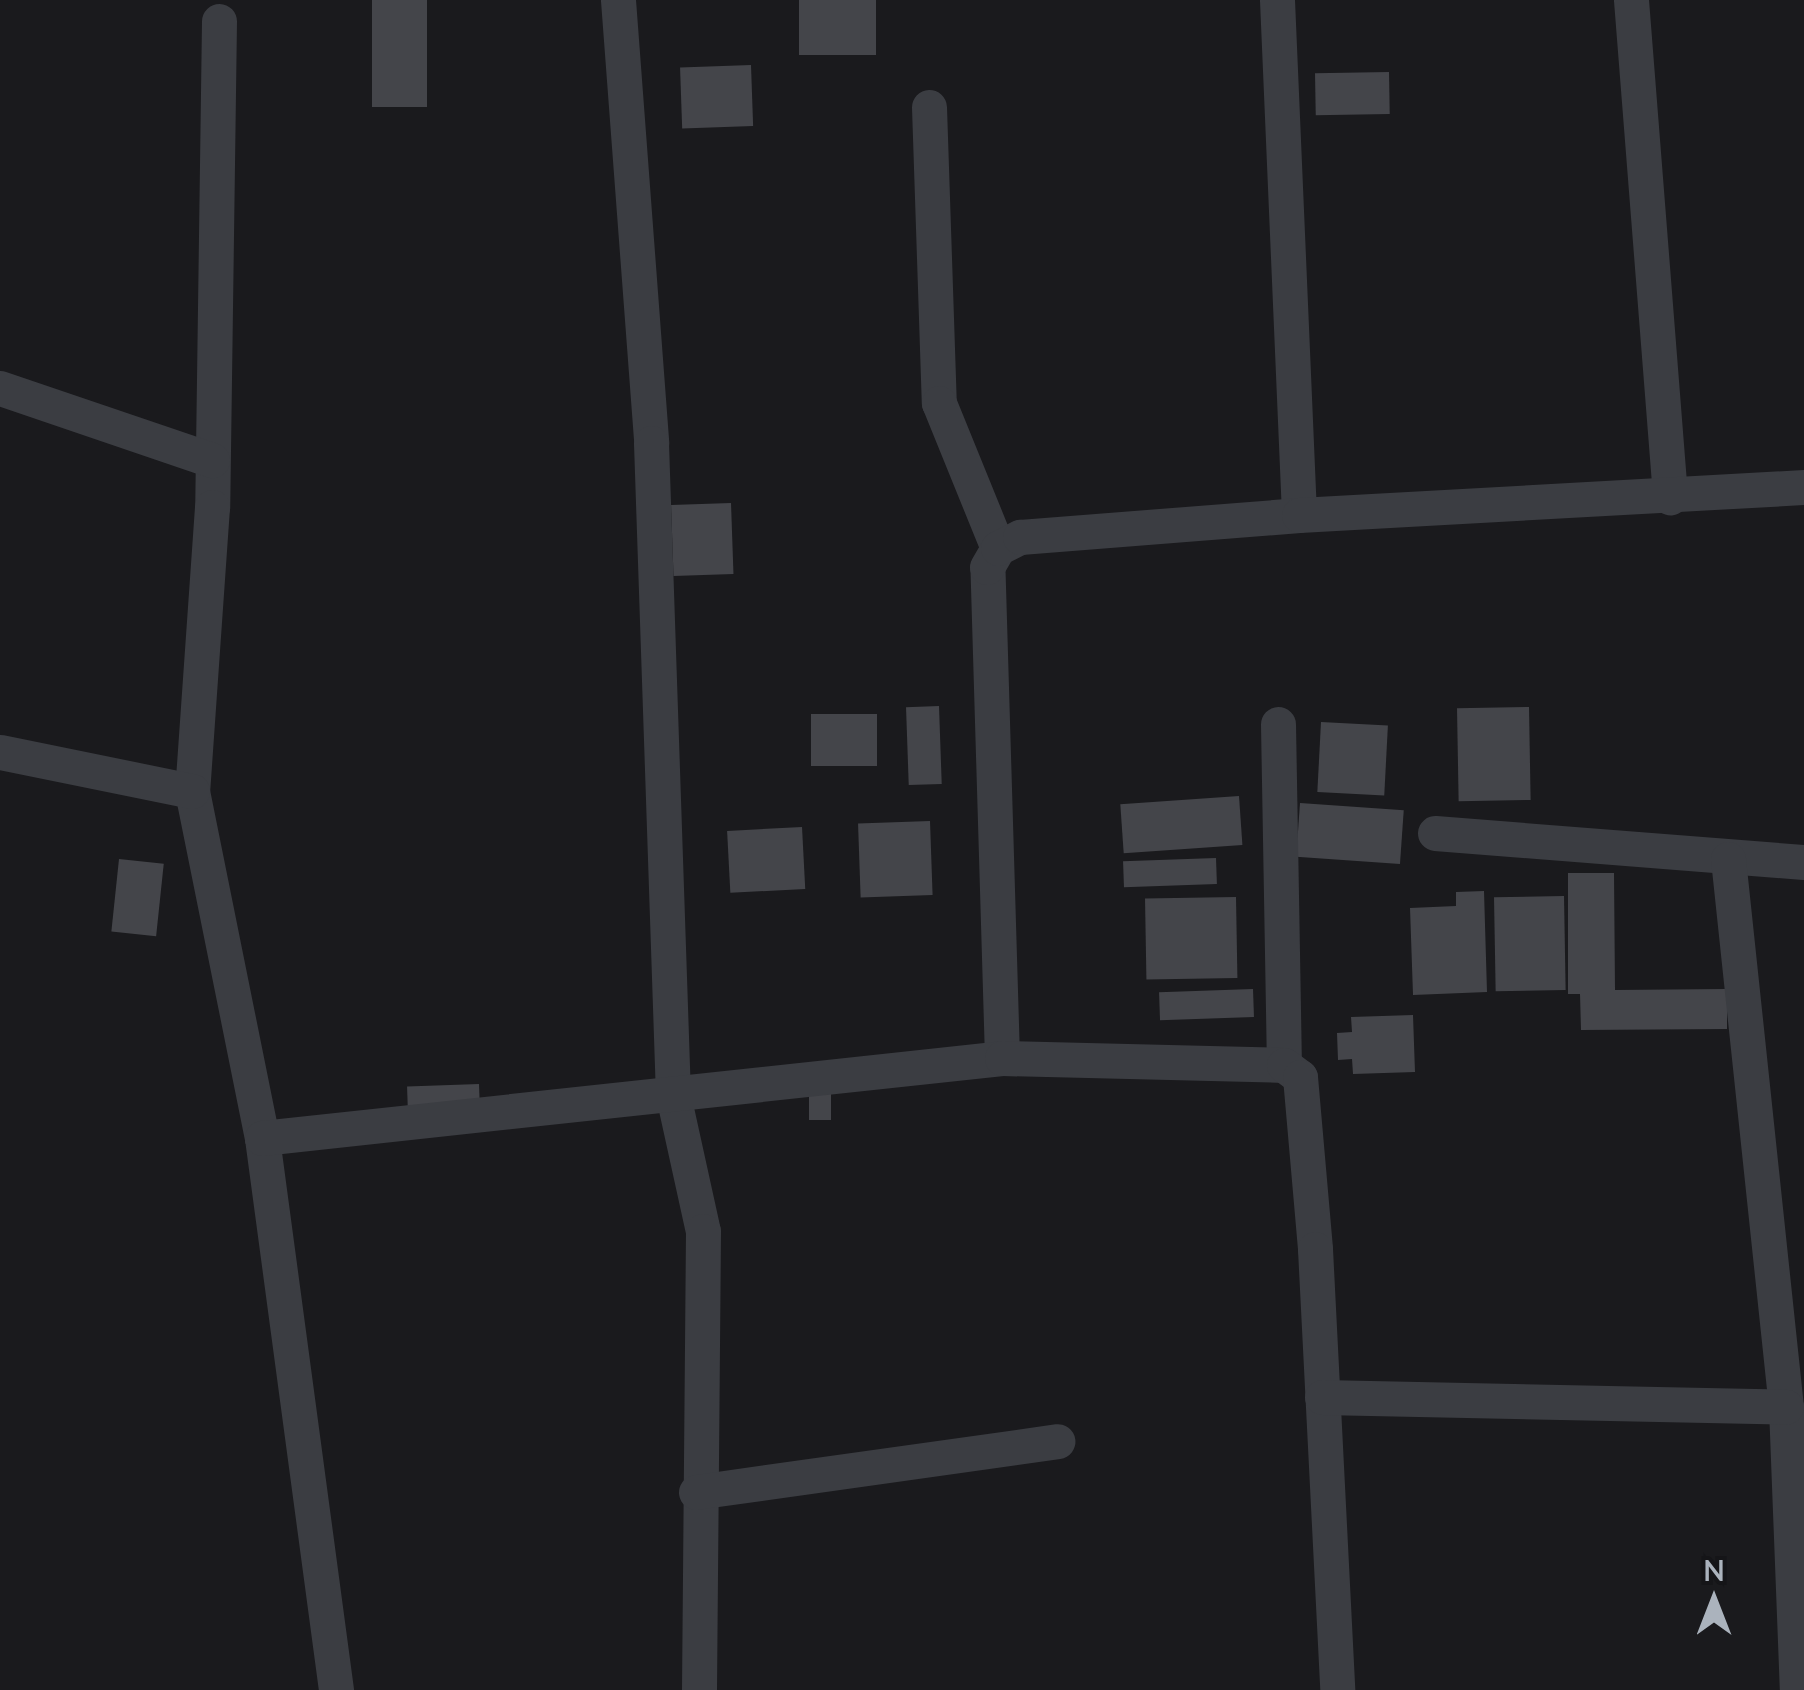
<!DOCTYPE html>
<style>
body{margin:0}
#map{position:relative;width:1804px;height:1690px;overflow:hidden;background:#1a1a1d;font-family:Lato,sans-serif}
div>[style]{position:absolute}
.building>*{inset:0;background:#44454a;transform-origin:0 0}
.minor>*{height:35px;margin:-17.5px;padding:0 17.5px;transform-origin:17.5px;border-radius:17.5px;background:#3b3d42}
span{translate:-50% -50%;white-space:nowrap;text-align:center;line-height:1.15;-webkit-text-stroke:9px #151518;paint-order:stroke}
.north{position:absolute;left:1664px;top:1550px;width:100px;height:100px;-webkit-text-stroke:8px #151518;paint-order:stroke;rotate:0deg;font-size:28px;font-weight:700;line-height:40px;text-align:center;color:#abb3bd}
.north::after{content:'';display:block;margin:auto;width:35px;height:45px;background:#abb3bd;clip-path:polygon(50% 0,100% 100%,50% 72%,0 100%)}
</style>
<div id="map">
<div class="building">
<i style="left:372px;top:0;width:55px;height:107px"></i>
<i style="left:799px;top:0;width:77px;height:55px"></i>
<i style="left:751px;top:65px;width:61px;height:71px;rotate:88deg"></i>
<i style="left:1389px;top:72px;width:42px;height:74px;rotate:89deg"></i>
<i style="left:731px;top:503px;width:71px;height:60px;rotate:88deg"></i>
<i style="left:939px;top:706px;width:78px;height:33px;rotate:88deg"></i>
<i style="left:1529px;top:707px;width:93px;height:72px;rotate:89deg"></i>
<i style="left:811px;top:714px;width:66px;height:52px"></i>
<i style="left:1321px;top:722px;width:67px;height:70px;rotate:3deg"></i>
<i style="left:1239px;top:796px;width:49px;height:119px;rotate:86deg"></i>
<i style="left:1300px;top:803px;width:104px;height:54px;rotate:4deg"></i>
<i style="left:930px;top:821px;width:74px;height:72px;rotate:88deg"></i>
<i style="left:802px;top:827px;width:62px;height:75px;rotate:87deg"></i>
<i style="left:1216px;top:858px;width:26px;height:93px;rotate:88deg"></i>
<i style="left:119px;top:859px;width:45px;height:73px;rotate:6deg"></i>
<i style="clip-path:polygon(1568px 873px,1614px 873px,1615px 990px,1727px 989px,1727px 1029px,1581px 1030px,1580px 994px,1568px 994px)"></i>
<i style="clip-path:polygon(1484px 891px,1487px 992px,1413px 995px,1410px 908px,1456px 906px,1456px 892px)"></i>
<i style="left:1564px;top:896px;width:94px;height:70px;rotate:89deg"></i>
<i style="left:1236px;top:897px;width:81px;height:91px;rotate:89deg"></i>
<i style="left:1253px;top:989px;width:28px;height:94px;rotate:88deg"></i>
<i style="clip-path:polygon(1413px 1015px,1415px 1072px,1353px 1074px,1352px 1059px,1338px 1060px,1337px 1033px,1352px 1032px,1351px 1017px)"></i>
<i style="left:479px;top:1084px;width:26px;height:72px;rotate:88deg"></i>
<i style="left:809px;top:1092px;width:22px;height:28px"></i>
</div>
<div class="minor">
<i style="left:618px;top:0;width:444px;rotate:85.7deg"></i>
<i style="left:651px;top:443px;width:652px;rotate:88.07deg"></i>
<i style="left:673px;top:1095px;width:139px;rotate:77.6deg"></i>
<i style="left:703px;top:1231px;width:459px;rotate:90.5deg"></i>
<i style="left:1277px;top:0;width:515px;rotate:87.55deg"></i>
<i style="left:1631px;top:0;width:499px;rotate:85.5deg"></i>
<i style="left:219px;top:21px;width:486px;rotate:90.8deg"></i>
<i style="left:212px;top:507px;width:285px;rotate:94deg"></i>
<i style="left:192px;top:791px;width:354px;rotate:78.6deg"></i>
<i style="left:262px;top:1138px;width:557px;rotate:82.36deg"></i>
<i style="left:929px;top:107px;width:296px;rotate:88.1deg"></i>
<i style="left:939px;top:403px;width:157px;rotate:67.9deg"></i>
<i style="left:0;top:388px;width:224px;rotate:18.8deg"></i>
<i style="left:1278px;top:724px;width:341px;rotate:89deg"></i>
<i style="left:0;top:752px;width:196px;rotate:11.5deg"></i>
<i style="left:1435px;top:833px;width:370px;rotate:4.5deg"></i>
<i style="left:1728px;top:859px;width:551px;rotate:83.96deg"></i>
<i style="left:1786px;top:1407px;width:283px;rotate:87.8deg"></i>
<i style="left:1002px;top:1058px;width:491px;rotate:-91.7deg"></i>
<i style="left:987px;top:567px;width:22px;rotate:-60deg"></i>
<i style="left:998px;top:548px;width:25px;rotate:-27deg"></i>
<i style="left:1020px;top:537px;width:280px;rotate:-4.5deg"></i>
<i style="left:1299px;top:515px;width:506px;rotate:-3.17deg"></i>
<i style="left:262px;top:1138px;width:744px;rotate:-6.17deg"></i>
<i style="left:1002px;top:1058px;width:282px;rotate:1.4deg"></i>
<i style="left:1284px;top:1065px;width:20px;rotate:37deg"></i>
<i style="left:1300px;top:1077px;width:173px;rotate:85deg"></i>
<i style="left:1315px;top:1249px;width:442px;rotate:87.1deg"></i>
<i style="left:1322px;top:1397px;width:464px;rotate:1.2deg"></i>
<i style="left:696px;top:1492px;width:365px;rotate:-8deg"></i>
</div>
<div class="north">N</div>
</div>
